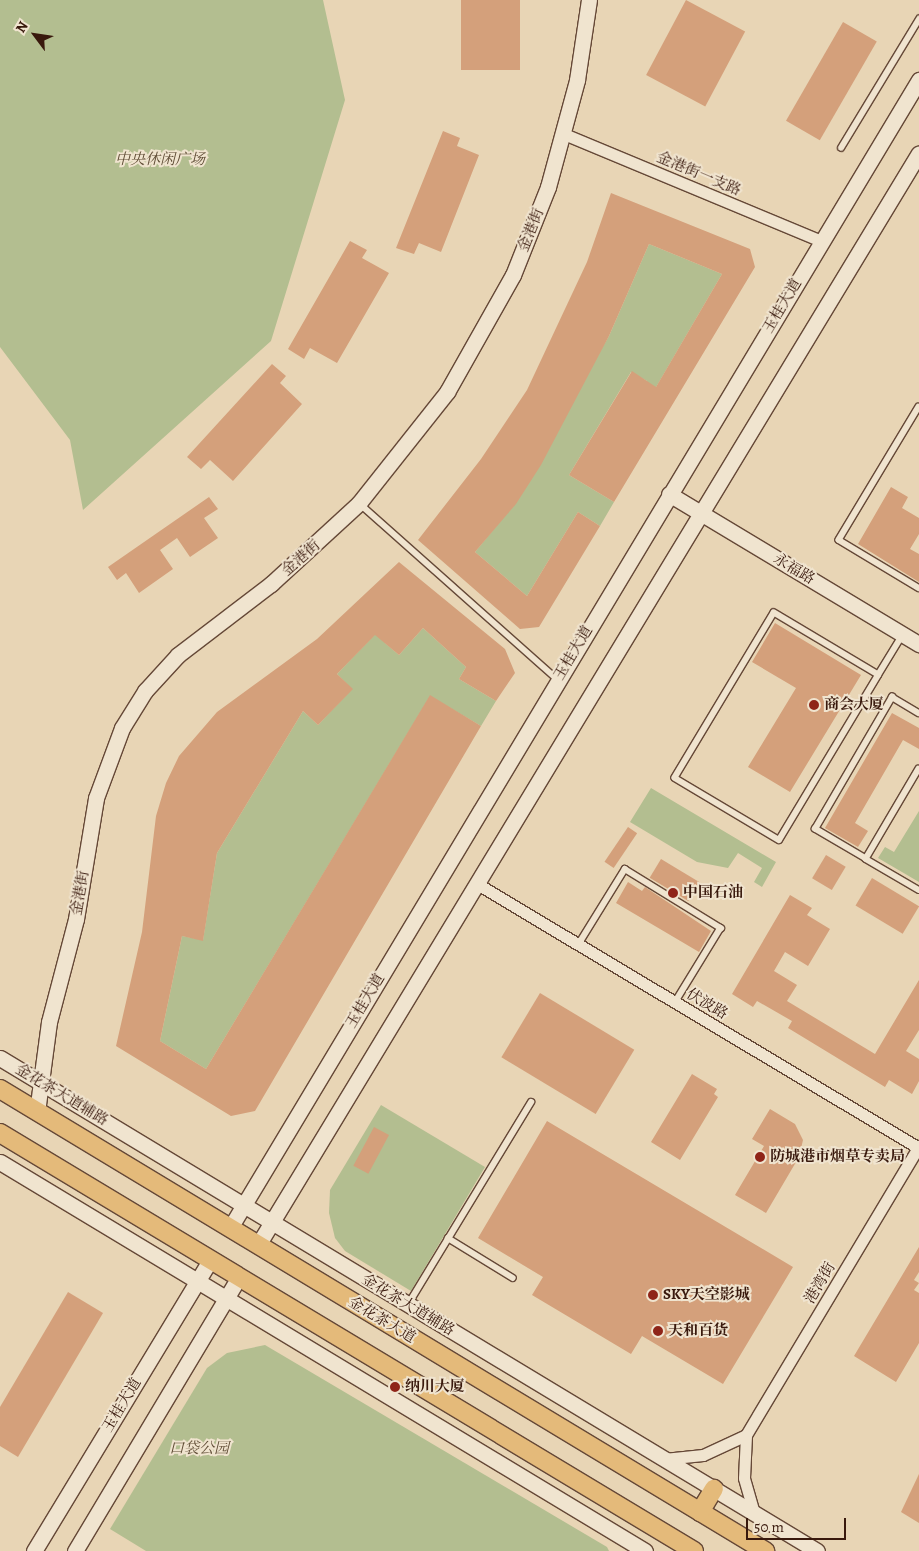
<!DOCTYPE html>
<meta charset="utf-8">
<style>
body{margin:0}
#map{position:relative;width:919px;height:1551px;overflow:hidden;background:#e8d5b5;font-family:Alegreya,"Noto Serif SC",serif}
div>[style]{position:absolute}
.green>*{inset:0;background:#b3be90}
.building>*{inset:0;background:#d4a07b;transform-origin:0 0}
.roads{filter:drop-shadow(1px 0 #654837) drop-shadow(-1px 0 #654837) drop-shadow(0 1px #654837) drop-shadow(0 -1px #654837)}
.lane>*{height:5.5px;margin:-2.75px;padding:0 2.75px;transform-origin:2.75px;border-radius:2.75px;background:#f0e4cf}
.street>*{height:11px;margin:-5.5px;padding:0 5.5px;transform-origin:5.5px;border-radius:5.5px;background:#f0e4cf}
.secondary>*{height:15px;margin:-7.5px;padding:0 7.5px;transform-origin:7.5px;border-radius:7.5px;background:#f0e4cf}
.primary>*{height:18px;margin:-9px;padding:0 9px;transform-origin:9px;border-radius:9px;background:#e4ba7a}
.dots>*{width:14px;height:14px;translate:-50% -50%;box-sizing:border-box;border:2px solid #f0e4cf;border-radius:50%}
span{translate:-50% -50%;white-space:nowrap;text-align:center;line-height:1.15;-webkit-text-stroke:4px #f0e4cf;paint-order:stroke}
.park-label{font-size:15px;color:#5e4b34;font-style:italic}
.street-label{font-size:15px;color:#39190d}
.poi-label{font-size:15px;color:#39190d;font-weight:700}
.left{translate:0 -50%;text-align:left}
.north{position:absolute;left:10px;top:10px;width:50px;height:50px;-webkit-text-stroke:4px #f0e4cf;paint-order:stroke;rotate:301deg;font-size:14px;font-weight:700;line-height:20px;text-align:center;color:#39190d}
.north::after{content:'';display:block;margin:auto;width:18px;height:22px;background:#39190d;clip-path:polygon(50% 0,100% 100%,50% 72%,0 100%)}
.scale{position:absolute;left:746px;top:1518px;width:100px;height:22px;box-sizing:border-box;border:2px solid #39190d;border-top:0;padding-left:6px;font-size:15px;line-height:18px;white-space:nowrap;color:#39190d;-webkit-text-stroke:4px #f0e4cf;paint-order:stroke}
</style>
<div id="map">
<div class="green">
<i style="clip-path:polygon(0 0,323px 0,345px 100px,271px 341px,83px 510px,70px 440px,0 347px)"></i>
<i style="clip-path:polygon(649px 244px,722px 274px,648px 401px,647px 381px,631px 372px,569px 475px,614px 502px,600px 526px,578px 512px,527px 596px,475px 552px,503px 518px,609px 336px)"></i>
<i style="clip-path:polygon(381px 628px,385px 643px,399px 655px,423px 628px,466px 667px,459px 679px,496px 701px,481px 726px,430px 696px,206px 1069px,160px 1041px,182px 936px,203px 940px,217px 853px,303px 711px,318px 725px,352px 689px,337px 674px)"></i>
<i style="clip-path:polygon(651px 788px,776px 862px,762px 887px,754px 882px,762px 868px,738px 853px,728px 868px,697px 862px,630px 822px)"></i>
<i style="clip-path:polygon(919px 811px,919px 882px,878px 858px,885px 847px,894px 852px)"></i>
<i style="clip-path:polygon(381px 1105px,485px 1167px,411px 1291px,345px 1251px,335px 1238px,329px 1213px,330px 1190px)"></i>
<i style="clip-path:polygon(265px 1345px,607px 1547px,609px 1551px,146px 1551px,110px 1529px,207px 1368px,227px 1353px)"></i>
</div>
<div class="building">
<i style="left:461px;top:0;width:59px;height:70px"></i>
<i style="left:686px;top:0;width:67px;height:85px;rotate:28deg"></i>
<i style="left:843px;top:22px;width:39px;height:114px;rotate:30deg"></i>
<i style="clip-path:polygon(443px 131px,460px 138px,457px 146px,479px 155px,441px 252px,419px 243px,414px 254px,396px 248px)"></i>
<i style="clip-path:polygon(611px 193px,750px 249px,755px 267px,614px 502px,569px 475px,632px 371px,656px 387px,722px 274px,649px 244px,609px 336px,541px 465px,516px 504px,475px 552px,527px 596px,578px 512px,600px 526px,539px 627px,520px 629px,418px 540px,481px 459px,527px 390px,587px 262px)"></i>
<i style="clip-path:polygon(350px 241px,367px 250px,362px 258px,389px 273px,337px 363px,310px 348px,304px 359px,288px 349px)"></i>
<i style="clip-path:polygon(272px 364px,286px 376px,280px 383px,302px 404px,233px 481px,210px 460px,201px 469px,187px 457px)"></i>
<i style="clip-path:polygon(891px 487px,908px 497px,902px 508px,919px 518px,919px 534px,910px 549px,919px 554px,919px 582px,858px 544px)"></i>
<i style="clip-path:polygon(209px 497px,218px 509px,204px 518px,218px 538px,190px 557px,177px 538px,160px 550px,173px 569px,139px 593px,126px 573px,117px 580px,108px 567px)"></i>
<i style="clip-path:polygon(399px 562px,505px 649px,515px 673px,496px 701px,459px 679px,466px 667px,423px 628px,399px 655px,375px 635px,337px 674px,353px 689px,318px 725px,303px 711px,217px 853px,203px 941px,182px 936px,160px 1041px,206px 1069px,430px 695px,481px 726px,255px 1111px,231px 1116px,116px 1046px,142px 932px,156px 816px,166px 783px,179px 756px,217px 712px,317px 639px)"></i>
<i style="clip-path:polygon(775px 623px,861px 675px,790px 792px,748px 767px,796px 688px,752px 662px)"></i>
<i style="clip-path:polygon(892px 713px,919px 728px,919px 749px,903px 740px,855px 823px,868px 831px,858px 847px,825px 828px)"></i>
<i style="left:628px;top:827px;width:11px;height:42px;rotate:34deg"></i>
<i style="left:826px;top:855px;width:23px;height:27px;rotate:31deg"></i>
<i style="left:661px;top:859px;width:45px;height:22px;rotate:31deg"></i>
<i style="left:872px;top:878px;width:55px;height:32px;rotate:31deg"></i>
<i style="clip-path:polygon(628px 882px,642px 891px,645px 887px,711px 931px,699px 952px,616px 903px)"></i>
<i style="clip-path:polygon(790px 895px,812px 908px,807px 915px,830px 929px,808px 966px,785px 952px,774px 971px,797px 985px,787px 1001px,875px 1054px,919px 980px,919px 1030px,906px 1051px,919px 1059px,919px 1081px,912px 1094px,889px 1080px,885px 1087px,788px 1028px,792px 1021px,757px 1001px,753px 1007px,732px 994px)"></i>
<i style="left:540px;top:993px;width:110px;height:75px;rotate:31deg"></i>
<i style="clip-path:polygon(692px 1074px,717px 1089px,714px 1094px,718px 1097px,680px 1160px,651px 1142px)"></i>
<i style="clip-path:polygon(770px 1109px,795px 1124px,803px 1140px,799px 1157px,766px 1213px,735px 1195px,764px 1146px,752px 1139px)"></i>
<i style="clip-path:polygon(547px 1121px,793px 1267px,723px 1384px,642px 1336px,631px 1354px,532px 1295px,543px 1277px,478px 1238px)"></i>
<i style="left:374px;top:1127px;width:17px;height:44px;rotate:28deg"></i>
<i style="clip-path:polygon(919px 1247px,919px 1272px,914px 1280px,919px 1283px,914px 1290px,919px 1293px,919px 1343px,896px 1382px,854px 1356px)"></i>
<i style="clip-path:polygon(68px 1292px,103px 1313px,18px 1457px,0 1446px,0 1407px)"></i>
<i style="clip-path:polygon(919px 1474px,919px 1523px,901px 1512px)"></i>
</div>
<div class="roads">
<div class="lane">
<i style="left:841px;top:148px;width:151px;rotate:-58.8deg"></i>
<i style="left:919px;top:407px;width:155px;rotate:121deg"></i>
<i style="left:839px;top:540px;width:93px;rotate:31deg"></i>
<i style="left:360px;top:504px;width:264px;rotate:41.6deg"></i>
<i style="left:878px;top:675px;width:121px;rotate:-149.2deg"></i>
<i style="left:774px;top:613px;width:192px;rotate:121deg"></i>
<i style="left:675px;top:778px;width:121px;rotate:30.8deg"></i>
<i style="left:779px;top:840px;width:192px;rotate:-59deg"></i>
<i style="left:878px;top:675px;width:48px;rotate:-58.6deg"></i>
<i style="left:919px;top:769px;width:104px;rotate:120.5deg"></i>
<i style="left:866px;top:859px;width:61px;rotate:30.3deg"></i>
<i style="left:866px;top:859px;width:59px;rotate:-149.5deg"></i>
<i style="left:815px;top:829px;width:153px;rotate:-59.7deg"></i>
<i style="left:892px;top:697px;width:31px;rotate:31deg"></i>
<i style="left:578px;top:945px;width:89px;rotate:-58.3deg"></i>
<i style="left:625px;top:869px;width:113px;rotate:31.6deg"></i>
<i style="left:721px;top:928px;width:88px;rotate:121.5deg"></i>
<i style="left:448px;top:1238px;width:76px;rotate:31.6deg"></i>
<i style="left:409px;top:1303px;width:235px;rotate:-58.7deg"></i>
</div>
<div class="street">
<i style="left:564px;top:134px;width:278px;rotate:22.6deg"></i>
<i style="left:479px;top:885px;width:513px;rotate:30.87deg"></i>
<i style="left:664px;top:1459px;width:39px;rotate:-6deg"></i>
<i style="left:703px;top:1455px;width:47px;rotate:-24.9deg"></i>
<i style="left:754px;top:1513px;width:36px;rotate:-106deg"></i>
<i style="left:744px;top:1478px;width:43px;rotate:-87.3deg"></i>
<i style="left:746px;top:1435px;width:337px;rotate:-59.1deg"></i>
</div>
<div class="secondary">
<i style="left:669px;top:494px;width:292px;rotate:31deg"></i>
<i style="left:0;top:1058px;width:954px;rotate:31.11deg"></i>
<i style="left:37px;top:1112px;width:91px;rotate:-82.4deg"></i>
<i style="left:49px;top:1022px;width:106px;rotate:-75.3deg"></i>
<i style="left:76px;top:919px;width:123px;rotate:-80.6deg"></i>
<i style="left:96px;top:798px;width:75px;rotate:-69.6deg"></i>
<i style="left:122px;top:728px;width:44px;rotate:-58.1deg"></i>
<i style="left:145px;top:691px;width:49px;rotate:-47.5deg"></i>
<i style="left:178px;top:655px;width:117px;rotate:-37.4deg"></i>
<i style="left:271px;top:584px;width:120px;rotate:-42.6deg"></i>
<i style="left:359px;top:503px;width:142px;rotate:-51.6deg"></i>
<i style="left:447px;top:392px;width:134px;rotate:-60.6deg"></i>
<i style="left:513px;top:275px;width:95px;rotate:-68.3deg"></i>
<i style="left:548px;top:187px;width:111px;rotate:-74.8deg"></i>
<i style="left:577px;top:80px;width:81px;rotate:-81.5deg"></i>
<i style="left:0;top:1162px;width:753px;rotate:31.09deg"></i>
<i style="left:230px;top:1228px;width:1339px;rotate:-59.03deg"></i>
<i style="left:258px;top:1245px;width:1276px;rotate:-58.81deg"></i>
<i style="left:34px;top:1551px;width:340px;rotate:-58.8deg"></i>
<i style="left:75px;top:1551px;width:319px;rotate:-59.1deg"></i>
</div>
<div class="primary">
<i style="left:0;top:1089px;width:894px;rotate:31.13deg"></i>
<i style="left:0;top:1133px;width:810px;rotate:31.06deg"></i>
<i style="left:700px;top:1512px;width:27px;rotate:-59deg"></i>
</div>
</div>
<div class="dots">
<i style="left:814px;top:705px;background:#8f2418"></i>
<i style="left:673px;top:893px;background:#8f2418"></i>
<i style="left:760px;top:1157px;background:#8f2418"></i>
<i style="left:653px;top:1295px;background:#8f2418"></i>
<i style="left:658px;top:1331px;background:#8f2418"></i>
<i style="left:395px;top:1387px;background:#8f2418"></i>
</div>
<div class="park-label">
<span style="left:160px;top:160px">中央休闲广场</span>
<span style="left:199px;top:1449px">口袋公园</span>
</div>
<div class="street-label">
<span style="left:699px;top:174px;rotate:23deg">金港街一支路</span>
<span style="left:531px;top:230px;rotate:-68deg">金港街</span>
<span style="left:782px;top:306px;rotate:-59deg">玉桂大道</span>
<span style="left:301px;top:558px;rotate:-41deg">金港街</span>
<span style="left:794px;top:569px;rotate:31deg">永福路</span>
<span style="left:573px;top:653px;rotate:-59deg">玉桂大道</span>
<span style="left:80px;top:893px;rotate:-80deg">金港街</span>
<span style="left:365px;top:1001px;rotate:-59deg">玉桂大道</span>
<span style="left:707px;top:1004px;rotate:31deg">伏波路</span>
<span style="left:62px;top:1095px;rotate:31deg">金花茶大道辅路</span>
<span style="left:820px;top:1283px;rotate:-59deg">港湾街</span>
<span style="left:408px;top:1305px;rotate:31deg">金花茶大道辅路</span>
<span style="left:382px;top:1320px;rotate:31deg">金花茶大道</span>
<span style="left:122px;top:1405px;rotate:-59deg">玉桂大道</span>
</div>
<div class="poi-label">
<span class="left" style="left:824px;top:705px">商会大厦</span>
<span class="left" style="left:683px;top:893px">中国石油</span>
<span class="left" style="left:770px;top:1157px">防城港市烟草专卖局</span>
<span class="left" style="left:663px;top:1295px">SKY天空影城</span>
<span class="left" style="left:668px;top:1331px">天和百货</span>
<span class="left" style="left:405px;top:1387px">纳川大厦</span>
</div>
<div class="north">N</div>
<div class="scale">50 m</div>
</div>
